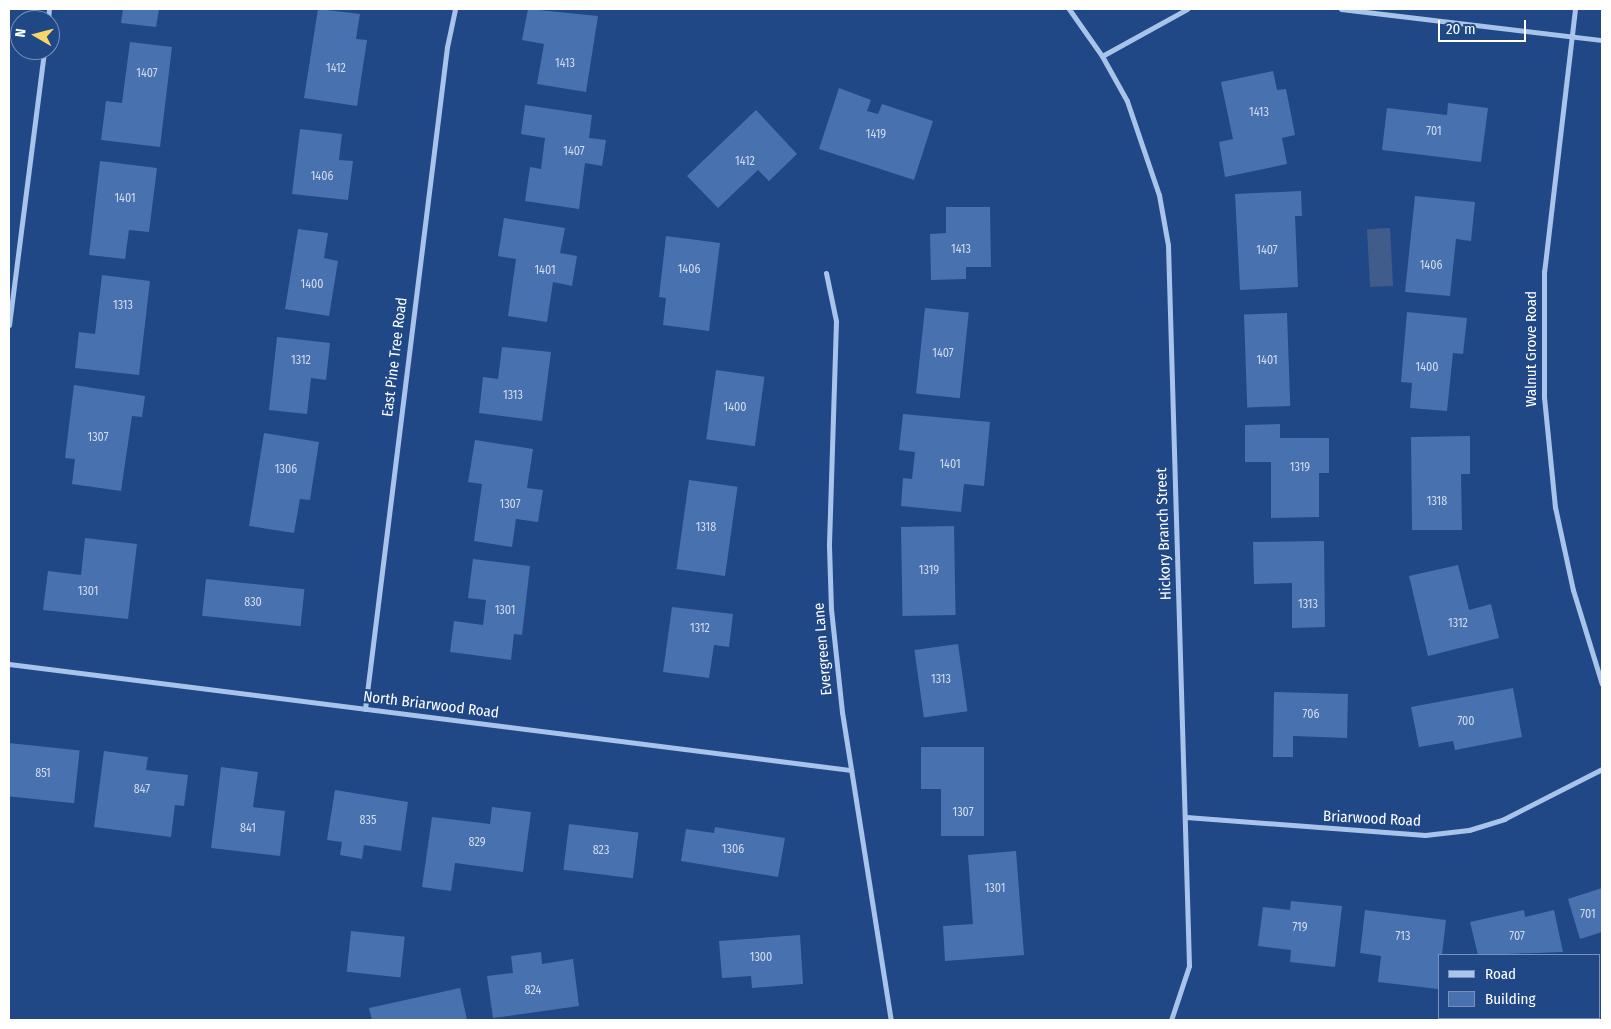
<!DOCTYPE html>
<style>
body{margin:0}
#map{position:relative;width:1611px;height:1029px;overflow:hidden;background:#204887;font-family:"Fira Sans Condensed",sans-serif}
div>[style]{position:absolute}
.water>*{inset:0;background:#3f5c8a;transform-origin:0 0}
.building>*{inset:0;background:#4871af;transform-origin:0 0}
.minor>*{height:5px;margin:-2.5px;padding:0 2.5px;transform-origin:2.5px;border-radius:2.5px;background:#a9c4ea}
span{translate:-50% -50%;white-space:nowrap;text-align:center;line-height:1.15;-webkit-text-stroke:4px #204887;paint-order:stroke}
.number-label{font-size:12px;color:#d1dceb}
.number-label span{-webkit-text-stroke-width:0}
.street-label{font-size:15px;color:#fff}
.frame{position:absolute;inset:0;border:10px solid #fff;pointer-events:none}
.legend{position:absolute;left:1438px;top:954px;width:162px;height:65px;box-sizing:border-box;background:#204887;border:1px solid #7991b7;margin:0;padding:6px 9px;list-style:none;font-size:15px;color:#fff}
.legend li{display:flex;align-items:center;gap:10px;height:25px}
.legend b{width:25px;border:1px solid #7991b7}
.north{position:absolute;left:10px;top:10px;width:50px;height:50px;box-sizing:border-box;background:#204887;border:1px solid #7991b7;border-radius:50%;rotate:278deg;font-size:14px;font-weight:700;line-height:20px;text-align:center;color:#fff}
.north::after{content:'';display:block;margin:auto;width:18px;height:22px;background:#f8d569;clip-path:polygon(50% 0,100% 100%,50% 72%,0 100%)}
.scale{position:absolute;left:1438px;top:20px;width:88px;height:22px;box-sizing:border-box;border:2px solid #fff;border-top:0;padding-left:6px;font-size:15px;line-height:18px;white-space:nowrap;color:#fff;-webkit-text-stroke:4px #204887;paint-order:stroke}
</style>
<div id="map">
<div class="water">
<i style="left:1390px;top:228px;width:58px;height:23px;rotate:87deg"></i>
</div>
<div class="building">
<i style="clip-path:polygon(123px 9px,159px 9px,156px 27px,121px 23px)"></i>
<i style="clip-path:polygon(318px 9px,360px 14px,356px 39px,367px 40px,357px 106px,304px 98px)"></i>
<i style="clip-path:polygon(528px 9px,598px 16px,586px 92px,537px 84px,544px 44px,522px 40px)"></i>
<i style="clip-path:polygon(130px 42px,172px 47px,160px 147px,101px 140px,106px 101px,122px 103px)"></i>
<i style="clip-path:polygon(1273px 71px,1277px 90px,1286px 89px,1295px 135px,1282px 138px,1287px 164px,1225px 177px,1219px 142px,1233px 139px,1221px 82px)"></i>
<i style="clip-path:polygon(839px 88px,871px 100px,867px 111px,878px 114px,882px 104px,933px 121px,914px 180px,819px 149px)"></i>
<i style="clip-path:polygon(1448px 103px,1488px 108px,1481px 162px,1382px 150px,1387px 108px,1447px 115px)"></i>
<i style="clip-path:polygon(525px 105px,592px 115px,589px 138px,606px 140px,602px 166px,585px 163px,579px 209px,525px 201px,530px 167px,541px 169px,545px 138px,521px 134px)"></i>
<i style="clip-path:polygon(756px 110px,797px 154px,769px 181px,758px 170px,718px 208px,687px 176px)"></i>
<i style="clip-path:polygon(300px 129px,342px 134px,339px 160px,353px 161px,348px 200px,292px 194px)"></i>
<i style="clip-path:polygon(100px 161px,157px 168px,149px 232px,129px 230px,125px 259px,89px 255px)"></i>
<i style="clip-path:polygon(1301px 191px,1302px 216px,1295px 216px,1298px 287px,1240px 290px,1235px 194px)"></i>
<i style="clip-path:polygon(1415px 196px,1475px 202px,1471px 241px,1456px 239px,1450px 296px,1405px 292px)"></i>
<i style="clip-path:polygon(946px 207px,990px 207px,991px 267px,966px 267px,966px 279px,931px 280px,930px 234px,946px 233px)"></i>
<i style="clip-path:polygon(504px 218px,565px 228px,560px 253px,577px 256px,572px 286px,553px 282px,547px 322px,508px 316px,516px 259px,498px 256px)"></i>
<i style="clip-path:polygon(298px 229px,328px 233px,324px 258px,338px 261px,329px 316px,285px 309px)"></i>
<i style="clip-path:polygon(666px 236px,720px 243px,709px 331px,663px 325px,666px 298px,659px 297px)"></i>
<i style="clip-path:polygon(102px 275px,150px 281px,139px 375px,75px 368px,79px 332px,95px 334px)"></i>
<i style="left:925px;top:308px;width:44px;height:86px;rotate:6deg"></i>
<i style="clip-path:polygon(1407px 312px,1467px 318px,1463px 354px,1453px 353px,1447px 411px,1410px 408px,1412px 383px,1401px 382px)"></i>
<i style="left:1287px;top:313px;width:93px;height:43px;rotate:88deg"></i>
<i style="clip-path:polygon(277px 337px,330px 343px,326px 380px,311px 378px,307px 414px,269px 410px)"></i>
<i style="clip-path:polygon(502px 347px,551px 352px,542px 421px,479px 413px,483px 377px,498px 379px)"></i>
<i style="left:716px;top:370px;width:49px;height:70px;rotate:8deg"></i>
<i style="clip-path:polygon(74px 385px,145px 396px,142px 417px,132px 416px,121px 491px,72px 484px,75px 459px,65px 458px)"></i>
<i style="clip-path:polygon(903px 414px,990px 422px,984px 486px,964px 484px,961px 512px,901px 506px,903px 478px,912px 479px,915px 452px,899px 450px)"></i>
<i style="clip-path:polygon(1280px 424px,1280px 438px,1329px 438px,1329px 473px,1319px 473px,1319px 517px,1271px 518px,1271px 462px,1245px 462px,1245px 425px)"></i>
<i style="clip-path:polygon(264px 433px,319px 442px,310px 500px,300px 499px,294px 533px,249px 526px)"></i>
<i style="clip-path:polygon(1470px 436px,1470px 474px,1461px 474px,1462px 530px,1412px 530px,1411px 437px)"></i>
<i style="clip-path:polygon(475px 440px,533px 449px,527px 488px,543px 490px,538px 522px,516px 519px,512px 547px,474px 541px,482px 484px,468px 482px)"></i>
<i style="left:689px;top:480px;width:49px;height:90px;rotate:8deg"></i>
<i style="left:954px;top:526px;width:89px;height:53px;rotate:89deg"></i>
<i style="clip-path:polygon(85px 538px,137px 544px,128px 619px,43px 610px,48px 571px,81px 575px)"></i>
<i style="clip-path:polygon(1324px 541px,1325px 627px,1292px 628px,1292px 583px,1254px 584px,1253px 542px)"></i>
<i style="clip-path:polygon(473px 559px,530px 566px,522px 635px,514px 634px,511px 660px,450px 652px,454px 621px,483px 625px,486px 600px,468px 598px)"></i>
<i style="clip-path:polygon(1458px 565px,1469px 610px,1491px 604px,1499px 638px,1428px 656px,1409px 576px)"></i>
<i style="left:206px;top:579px;width:99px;height:37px;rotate:6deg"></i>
<i style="clip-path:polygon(672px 607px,733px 614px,729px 647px,714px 645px,709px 678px,663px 672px)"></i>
<i style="left:958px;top:644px;width:68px;height:44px;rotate:82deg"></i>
<i style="clip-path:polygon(1513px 688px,1522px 737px,1455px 750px,1453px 741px,1419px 747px,1411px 707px)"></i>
<i style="clip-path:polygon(1274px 692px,1348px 694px,1347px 738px,1293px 736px,1293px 757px,1273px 757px)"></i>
<i style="left:9px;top:743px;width:71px;height:53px;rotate:6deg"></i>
<i style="clip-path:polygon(921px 747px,984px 747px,984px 836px,941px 836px,941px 789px,921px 789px)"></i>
<i style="clip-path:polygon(104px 751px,148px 757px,146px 770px,188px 775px,184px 806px,175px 805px,171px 837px,94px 827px)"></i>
<i style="clip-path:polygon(221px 767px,258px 772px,253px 807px,285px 811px,280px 856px,211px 848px)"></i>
<i style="clip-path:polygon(335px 790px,408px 802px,401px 851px,364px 845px,362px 859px,340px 855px,342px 842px,327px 840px)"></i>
<i style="clip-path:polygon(492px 807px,531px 812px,523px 872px,455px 863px,451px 891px,422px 887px,432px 817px,490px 824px)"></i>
<i style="left:569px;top:824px;width:70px;height:46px;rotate:7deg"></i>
<i style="clip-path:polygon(715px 827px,785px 838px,778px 877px,681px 861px,686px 829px,714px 833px)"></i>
<i style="clip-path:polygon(1016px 851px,1024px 955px,945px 961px,943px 926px,973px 924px,968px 855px)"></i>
<i style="clip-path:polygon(1602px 888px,1602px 932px,1580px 939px,1568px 899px)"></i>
<i style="clip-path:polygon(1291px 901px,1342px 906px,1335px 967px,1290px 962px,1291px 950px,1258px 946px,1263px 907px,1290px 910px)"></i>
<i style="clip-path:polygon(1365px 910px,1446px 920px,1438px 989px,1378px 982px,1381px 956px,1360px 953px)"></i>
<i style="clip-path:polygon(1524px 910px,1525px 917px,1554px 910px,1563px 952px,1478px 955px,1470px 922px)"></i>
<i style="left:351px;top:931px;width:54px;height:41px;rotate:6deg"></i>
<i style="clip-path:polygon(800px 935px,803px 984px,752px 988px,751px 976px,722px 978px,719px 941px)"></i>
<i style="clip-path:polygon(541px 952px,542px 964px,573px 959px,579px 1006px,493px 1018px,487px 976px,513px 973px,511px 956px)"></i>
<i style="clip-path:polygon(460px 988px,467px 1020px,372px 1020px,369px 1008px)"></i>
</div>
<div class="minor">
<i style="left:1069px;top:9px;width:57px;rotate:54.9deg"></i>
<i style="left:1102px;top:56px;width:51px;rotate:60.9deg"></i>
<i style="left:1127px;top:101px;width:99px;rotate:71.2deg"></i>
<i style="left:1159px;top:195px;width:51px;rotate:79.8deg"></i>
<i style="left:1168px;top:245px;width:721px;rotate:88.33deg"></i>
<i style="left:1189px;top:966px;width:57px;rotate:108.4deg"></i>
<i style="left:1341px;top:9px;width:263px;rotate:6.8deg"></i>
<i style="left:1575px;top:9px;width:264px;rotate:96.7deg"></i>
<i style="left:1544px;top:271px;width:126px;rotate:90deg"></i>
<i style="left:1544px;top:397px;width:111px;rotate:84.3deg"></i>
<i style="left:1555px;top:507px;width:85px;rotate:77.8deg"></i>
<i style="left:1573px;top:590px;width:98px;rotate:72.9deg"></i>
<i style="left:48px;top:20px;width:11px;rotate:-85deg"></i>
<i style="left:1102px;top:56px;width:97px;rotate:-28.9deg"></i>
<i style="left:826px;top:273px;width:49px;rotate:78.2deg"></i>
<i style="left:836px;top:321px;width:225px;rotate:91.8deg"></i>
<i style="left:829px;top:546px;width:63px;rotate:88.2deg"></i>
<i style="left:831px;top:609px;width:104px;rotate:83.9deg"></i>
<i style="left:842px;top:712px;width:312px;rotate:81deg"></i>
<i style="left:9px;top:325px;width:277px;rotate:-82.7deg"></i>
<i style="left:9px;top:664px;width:849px;rotate:7.18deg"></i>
<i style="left:365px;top:709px;width:667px;rotate:-82.94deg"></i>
<i style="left:447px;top:47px;width:39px;rotate:-78deg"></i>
<i style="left:1186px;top:817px;width:240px;rotate:4.3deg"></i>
<i style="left:1425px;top:835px;width:44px;rotate:-6.5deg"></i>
<i style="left:1469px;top:830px;width:37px;rotate:-17deg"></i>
<i style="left:1504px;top:819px;width:110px;rotate:-27deg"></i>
</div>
<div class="number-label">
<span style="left:565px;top:64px">1413</span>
<span style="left:336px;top:69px">1412</span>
<span style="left:147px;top:74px">1407</span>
<span style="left:1259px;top:113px">1413</span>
<span style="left:1434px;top:132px">701</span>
<span style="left:876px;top:135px">1419</span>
<span style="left:574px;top:152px">1407</span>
<span style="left:745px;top:162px">1412</span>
<span style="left:322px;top:177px">1406</span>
<span style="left:125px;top:199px">1401</span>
<span style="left:961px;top:250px">1413</span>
<span style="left:1267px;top:251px">1407</span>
<span style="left:1431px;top:266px">1406</span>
<span style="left:689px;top:270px">1406</span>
<span style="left:545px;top:271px">1401</span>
<span style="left:312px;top:285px">1400</span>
<span style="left:123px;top:306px">1313</span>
<span style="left:943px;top:354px">1407</span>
<span style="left:301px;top:361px">1312</span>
<span style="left:1267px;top:361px">1401</span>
<span style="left:1427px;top:368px">1400</span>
<span style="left:513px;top:396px">1313</span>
<span style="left:735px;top:408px">1400</span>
<span style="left:98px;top:438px">1307</span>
<span style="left:950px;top:465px">1401</span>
<span style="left:1300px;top:468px">1319</span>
<span style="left:286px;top:470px">1306</span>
<span style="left:1437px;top:502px">1318</span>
<span style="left:510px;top:505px">1307</span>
<span style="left:706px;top:528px">1318</span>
<span style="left:929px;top:571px">1319</span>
<span style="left:88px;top:592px">1301</span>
<span style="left:253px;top:603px">830</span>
<span style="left:1308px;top:605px">1313</span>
<span style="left:505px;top:611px">1301</span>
<span style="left:1458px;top:624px">1312</span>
<span style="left:700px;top:629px">1312</span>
<span style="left:941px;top:680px">1313</span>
<span style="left:1311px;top:715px">706</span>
<span style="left:1466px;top:722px">700</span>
<span style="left:43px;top:774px">851</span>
<span style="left:142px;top:790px">847</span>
<span style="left:963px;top:813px">1307</span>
<span style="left:368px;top:821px">835</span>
<span style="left:248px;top:829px">841</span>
<span style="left:477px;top:843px">829</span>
<span style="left:733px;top:850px">1306</span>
<span style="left:601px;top:851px">823</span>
<span style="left:995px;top:889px">1301</span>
<span style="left:1588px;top:915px">701</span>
<span style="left:1300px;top:928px">719</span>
<span style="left:1403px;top:937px">713</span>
<span style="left:1517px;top:937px">707</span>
<span style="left:761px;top:958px">1300</span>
<span style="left:533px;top:991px">824</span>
</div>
<div class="street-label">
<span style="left:1532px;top:349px;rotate:-90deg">Walnut Grove Road</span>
<span style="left:395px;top:357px;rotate:-83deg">East Pine Tree Road</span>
<span style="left:1164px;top:534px;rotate:-92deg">Hickory Branch Street</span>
<span style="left:823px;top:649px;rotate:-95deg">Evergreen Lane</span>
<span style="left:431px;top:705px;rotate:7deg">North Briarwood Road</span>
<span style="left:1372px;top:819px;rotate:3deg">Briarwood Road</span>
</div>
<div class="frame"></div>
<ul class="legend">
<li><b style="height:6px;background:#a9c4ea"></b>Road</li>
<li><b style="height:14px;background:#4871af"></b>Building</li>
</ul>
<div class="north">N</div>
<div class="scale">20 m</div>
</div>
